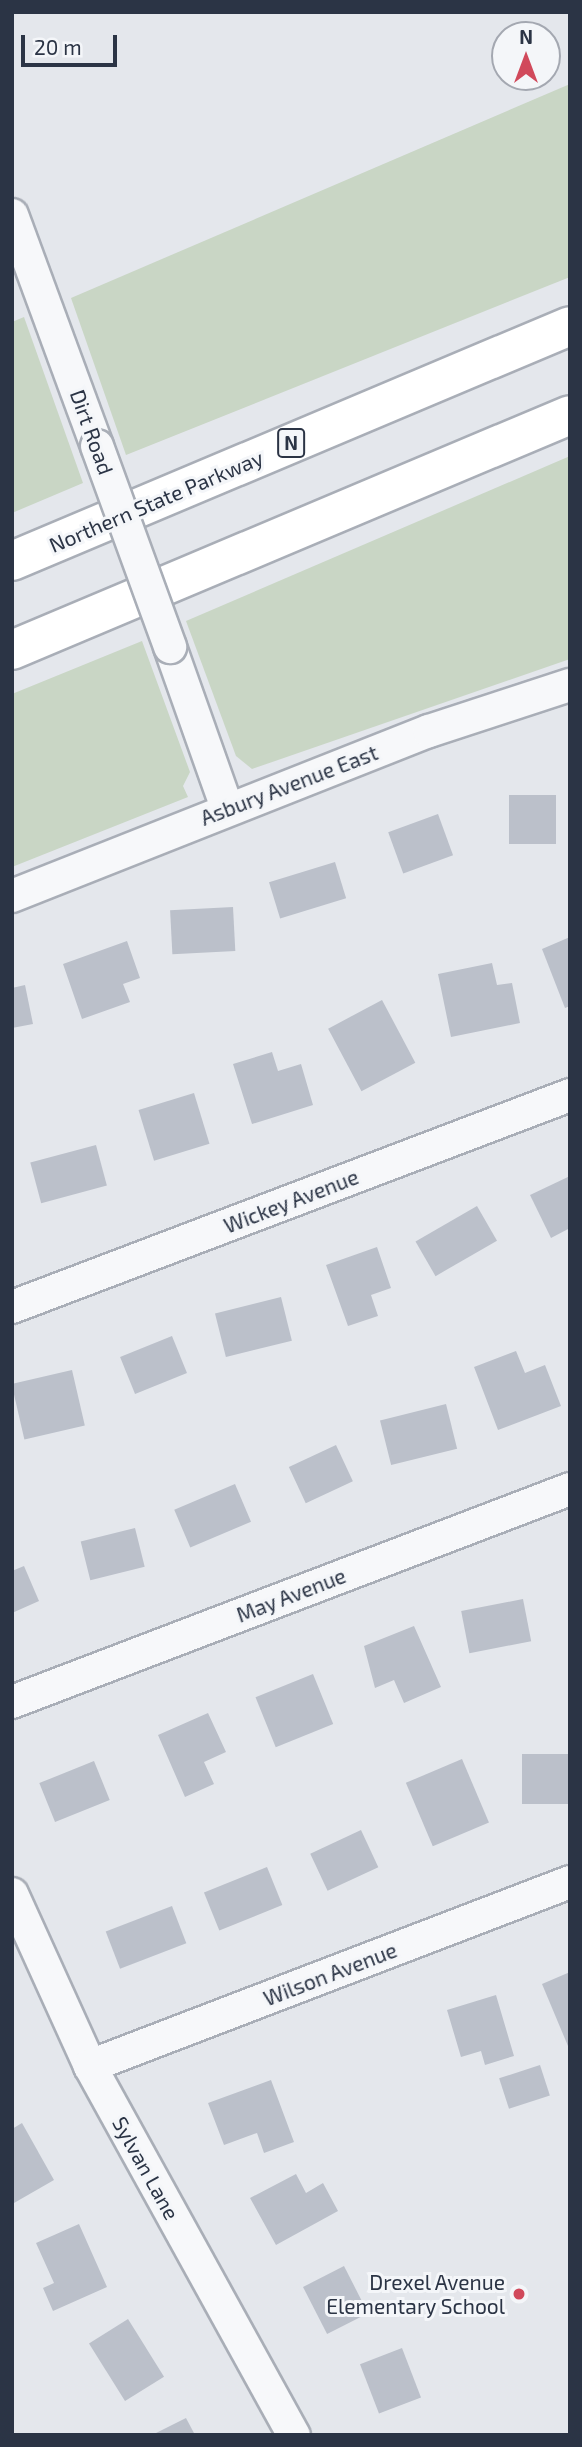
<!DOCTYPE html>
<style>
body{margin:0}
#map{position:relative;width:582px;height:2447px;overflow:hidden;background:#e4e7ec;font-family:"Exo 2",sans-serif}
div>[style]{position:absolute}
.green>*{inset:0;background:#c9d6c5}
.building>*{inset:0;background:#bbc0ca;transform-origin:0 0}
.roads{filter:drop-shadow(2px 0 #a9aeb7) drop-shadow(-2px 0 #a9aeb7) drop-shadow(0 2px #a9aeb7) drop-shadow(0 -2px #a9aeb7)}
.minor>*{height:32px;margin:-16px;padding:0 16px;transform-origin:16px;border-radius:16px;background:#f7f8fa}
.motorway>*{height:38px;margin:-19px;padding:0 19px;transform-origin:19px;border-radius:19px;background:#fff}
.bridges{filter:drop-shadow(2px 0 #a9aeb7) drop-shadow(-2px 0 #a9aeb7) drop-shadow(0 2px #a9aeb7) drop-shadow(0 -2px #a9aeb7)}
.minor-bridge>*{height:32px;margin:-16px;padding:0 16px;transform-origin:16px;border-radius:16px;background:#f7f8fa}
.dots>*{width:19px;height:19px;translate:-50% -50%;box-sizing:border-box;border:4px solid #f4f6f9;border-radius:50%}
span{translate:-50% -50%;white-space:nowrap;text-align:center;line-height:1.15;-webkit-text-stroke:6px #f4f6f9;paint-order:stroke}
.shield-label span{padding:2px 5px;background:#f4f6f9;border:2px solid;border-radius:5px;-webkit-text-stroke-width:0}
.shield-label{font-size:19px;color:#2b3445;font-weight:700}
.street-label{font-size:21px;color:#2b3445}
.poi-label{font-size:21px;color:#2b3445}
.right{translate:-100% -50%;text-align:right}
.frame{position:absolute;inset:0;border:14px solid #2b3445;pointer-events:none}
.north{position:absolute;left:491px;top:21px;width:70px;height:70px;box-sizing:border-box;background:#f4f6f9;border:2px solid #a4a8b1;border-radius:50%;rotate:0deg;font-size:19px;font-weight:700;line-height:28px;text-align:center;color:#2b3445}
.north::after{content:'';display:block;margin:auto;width:24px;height:32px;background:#d1495b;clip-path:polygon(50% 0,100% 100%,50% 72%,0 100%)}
.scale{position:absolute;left:21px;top:35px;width:96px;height:32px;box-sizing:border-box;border:4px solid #2b3445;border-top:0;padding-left:9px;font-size:21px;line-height:24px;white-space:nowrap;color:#2b3445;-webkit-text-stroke:5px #f4f6f9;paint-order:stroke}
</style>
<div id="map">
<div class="green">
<i style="clip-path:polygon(570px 84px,570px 277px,126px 455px,71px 298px)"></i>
<i style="clip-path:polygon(24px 317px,83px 483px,12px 513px,12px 322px)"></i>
<i style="clip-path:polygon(570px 456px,570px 659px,252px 769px,236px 756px,186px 621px)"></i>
<i style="clip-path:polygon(142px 641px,190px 772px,183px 786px,188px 797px,12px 867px,12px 694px)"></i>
</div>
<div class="building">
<i style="left:509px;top:795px;width:47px;height:49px"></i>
<i style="left:438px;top:814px;width:44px;height:53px;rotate:70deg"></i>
<i style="left:335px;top:862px;width:38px;height:69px;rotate:73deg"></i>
<i style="left:233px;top:907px;width:44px;height:63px;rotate:87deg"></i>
<i style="clip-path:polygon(570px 937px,570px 1006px,565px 1008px,542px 949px)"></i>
<i style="clip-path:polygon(127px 941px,140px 978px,123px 984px,130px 1002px,82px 1019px,63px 964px)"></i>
<i style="clip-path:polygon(492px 963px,497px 985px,512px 983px,520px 1023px,451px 1037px,438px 974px)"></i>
<i style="clip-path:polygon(25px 985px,33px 1024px,12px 1028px,12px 988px)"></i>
<i style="left:382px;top:1000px;width:71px;height:61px;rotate:62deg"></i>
<i style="clip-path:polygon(272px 1052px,278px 1071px,301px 1064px,313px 1105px,252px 1124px,233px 1064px)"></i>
<i style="left:194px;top:1093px;width:53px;height:58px;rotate:73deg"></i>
<i style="left:96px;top:1145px;width:42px;height:68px;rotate:75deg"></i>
<i style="clip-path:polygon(570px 1176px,570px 1228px,551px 1238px,530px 1195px)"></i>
<i style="left:477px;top:1206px;width:40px;height:71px;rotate:60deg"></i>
<i style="clip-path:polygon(377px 1247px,391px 1288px,371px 1295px,378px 1316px,348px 1326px,326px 1265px)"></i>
<i style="left:281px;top:1297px;width:45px;height:68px;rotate:76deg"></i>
<i style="left:172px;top:1336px;width:40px;height:56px;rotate:68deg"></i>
<i style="clip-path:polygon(516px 1351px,525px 1373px,545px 1365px,561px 1406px,498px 1430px,474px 1367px)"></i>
<i style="left:72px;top:1370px;width:57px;height:62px;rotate:77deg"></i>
<i style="left:446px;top:1404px;width:46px;height:68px;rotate:76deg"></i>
<i style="left:336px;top:1445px;width:40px;height:52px;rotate:65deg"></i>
<i style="left:235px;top:1484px;width:41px;height:66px;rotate:67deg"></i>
<i style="left:135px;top:1528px;width:40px;height:56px;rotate:76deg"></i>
<i style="clip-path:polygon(24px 1566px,39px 1601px,12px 1613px,12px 1571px)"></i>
<i style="left:523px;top:1599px;width:43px;height:63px;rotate:79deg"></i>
<i style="clip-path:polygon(414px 1626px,441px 1687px,404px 1703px,394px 1680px,375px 1688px,364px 1646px)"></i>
<i style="left:313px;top:1674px;width:54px;height:62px;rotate:68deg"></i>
<i style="clip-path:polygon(208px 1713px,226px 1752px,204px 1762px,214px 1784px,185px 1797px,158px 1735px)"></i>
<i style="left:522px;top:1754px;width:48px;height:50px"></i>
<i style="left:462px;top:1759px;width:69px;height:61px;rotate:67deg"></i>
<i style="left:94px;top:1761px;width:42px;height:59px;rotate:68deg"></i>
<i style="left:361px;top:1830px;width:41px;height:56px;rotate:65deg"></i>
<i style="left:267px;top:1867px;width:41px;height:68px;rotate:68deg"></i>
<i style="left:172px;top:1906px;width:40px;height:71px;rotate:69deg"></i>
<i style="clip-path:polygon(570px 1972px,570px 2045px,568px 2046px,542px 1984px)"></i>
<i style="clip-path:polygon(496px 1995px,514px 2056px,485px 2065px,481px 2051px,461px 2057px,447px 2010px)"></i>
<i style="left:540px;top:2065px;width:32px;height:43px;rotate:72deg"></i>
<i style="clip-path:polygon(271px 2080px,294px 2142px,264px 2153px,257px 2133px,224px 2145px,208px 2103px)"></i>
<i style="clip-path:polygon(22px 2123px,54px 2180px,14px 2203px,12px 2129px)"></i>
<i style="clip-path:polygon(296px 2174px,306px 2193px,323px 2183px,338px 2211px,276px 2245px,250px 2198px)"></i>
<i style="clip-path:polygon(79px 2224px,107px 2287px,53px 2311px,43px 2288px,54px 2283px,36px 2243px)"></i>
<i style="left:344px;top:2266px;width:53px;height:46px;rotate:63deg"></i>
<i style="left:128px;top:2319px;width:68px;height:46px;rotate:58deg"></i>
<i style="left:402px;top:2348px;width:53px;height:45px;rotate:69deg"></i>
<i style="clip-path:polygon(186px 2418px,195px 2435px,152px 2435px)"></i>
</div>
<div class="roads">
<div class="minor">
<i style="left:12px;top:215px;width:246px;rotate:69.8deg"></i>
<i style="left:170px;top:647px;width:171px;rotate:70.5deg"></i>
<i style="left:12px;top:896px;width:448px;rotate:-21.6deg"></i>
<i style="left:429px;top:731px;width:148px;rotate:-18.1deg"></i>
<i style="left:12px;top:1307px;width:597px;rotate:-20.8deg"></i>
<i style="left:12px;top:1702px;width:597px;rotate:-20.89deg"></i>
<i style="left:12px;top:1894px;width:189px;rotate:65.6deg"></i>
<i style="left:90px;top:2066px;width:422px;rotate:61.1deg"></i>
<i style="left:90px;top:2066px;width:514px;rotate:-20.97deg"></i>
</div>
<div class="motorway">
<i style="left:12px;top:561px;width:605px;rotate:-22.84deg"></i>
<i style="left:12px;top:650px;width:605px;rotate:-22.84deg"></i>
</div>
</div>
<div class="bridges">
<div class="minor-bridge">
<i style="left:97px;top:446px;width:214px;rotate:70deg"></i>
</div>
</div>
<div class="dots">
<i style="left:519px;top:2294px;background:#d1495b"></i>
</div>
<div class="shield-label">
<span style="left:291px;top:443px">N</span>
</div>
<div class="street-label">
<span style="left:92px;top:432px;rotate:70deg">Dirt Road</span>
<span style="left:156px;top:501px;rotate:-23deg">Northern State Parkway</span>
<span style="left:289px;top:785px;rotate:-21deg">Asbury Avenue East</span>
<span style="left:291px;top:1201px;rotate:-21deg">Wickey Avenue</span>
<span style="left:291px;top:1595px;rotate:-21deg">May Avenue</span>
<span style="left:330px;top:1974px;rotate:-21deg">Wilson Avenue</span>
<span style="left:146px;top:2168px;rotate:61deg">Sylvan Lane</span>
</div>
<div class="poi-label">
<span class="right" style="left:505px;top:2294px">Drexel Avenue<br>Elementary School</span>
</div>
<div class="frame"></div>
<div class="north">N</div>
<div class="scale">20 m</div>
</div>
